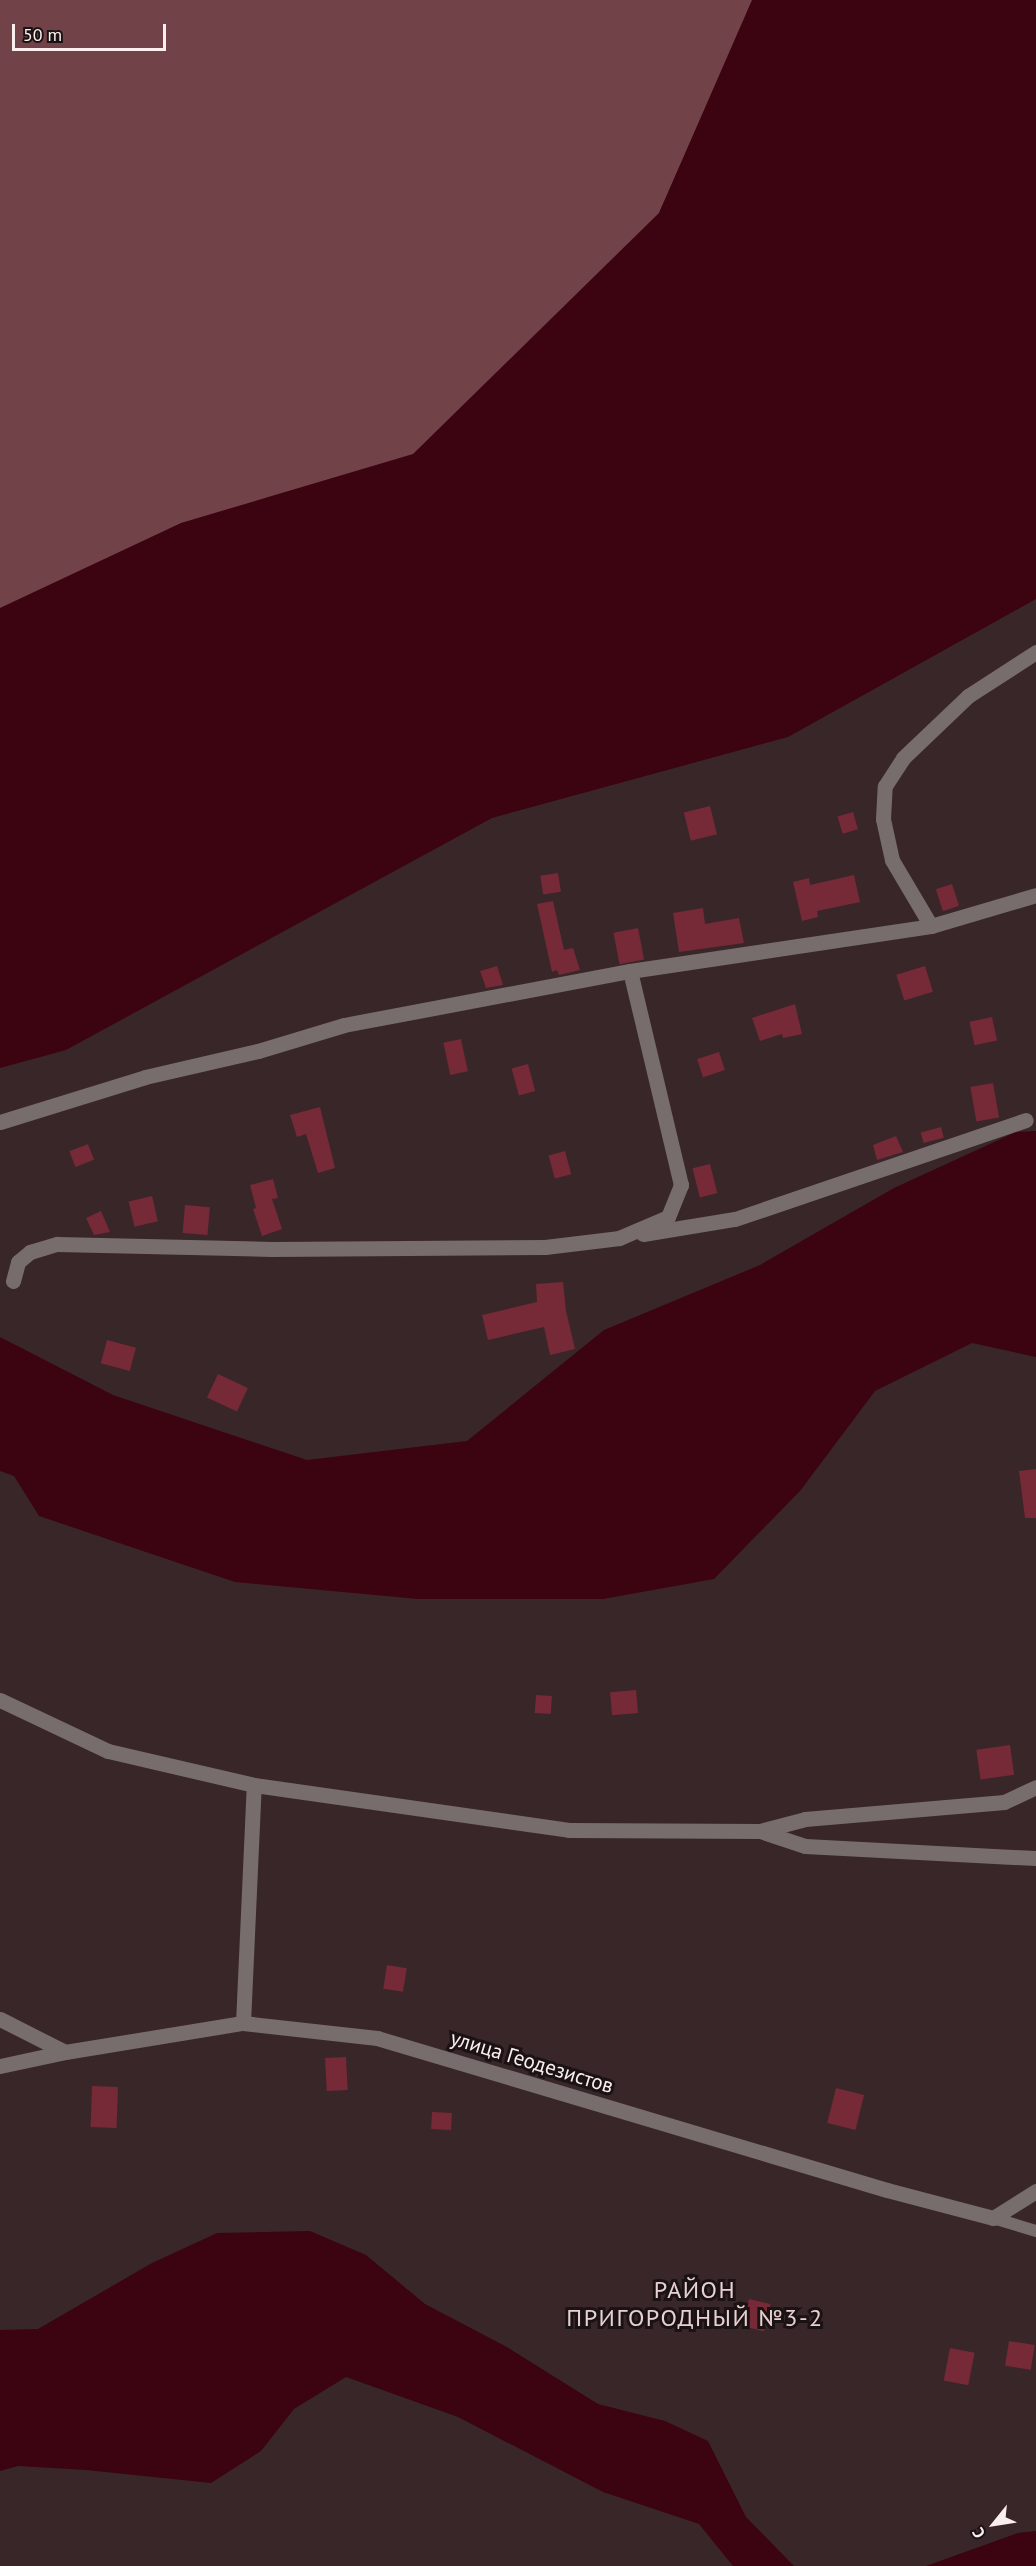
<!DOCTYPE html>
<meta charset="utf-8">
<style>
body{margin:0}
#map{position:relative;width:1036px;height:2566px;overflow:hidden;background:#392628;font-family:"PT Sans",sans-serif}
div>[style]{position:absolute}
.green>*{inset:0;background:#714247}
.water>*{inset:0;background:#3c0311}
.building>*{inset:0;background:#762937;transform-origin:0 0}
.lane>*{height:12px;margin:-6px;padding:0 6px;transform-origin:6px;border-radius:6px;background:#776d6d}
.street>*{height:15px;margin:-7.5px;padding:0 7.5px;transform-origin:7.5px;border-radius:7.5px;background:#776d6d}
span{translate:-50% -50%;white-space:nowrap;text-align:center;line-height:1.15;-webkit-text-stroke:6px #1a1213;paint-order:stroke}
.street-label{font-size:21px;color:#fbeeef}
.quarter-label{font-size:24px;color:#e9d0d2;letter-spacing:1.5px}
.north{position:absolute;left:964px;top:2494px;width:60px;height:60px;-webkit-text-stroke:4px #1a1213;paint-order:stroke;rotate:240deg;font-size:16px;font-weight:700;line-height:24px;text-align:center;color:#fbeeef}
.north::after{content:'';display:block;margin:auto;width:21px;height:27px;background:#fbeeef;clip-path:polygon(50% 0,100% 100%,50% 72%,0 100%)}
.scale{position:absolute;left:12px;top:24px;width:154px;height:27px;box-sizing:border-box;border:3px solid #fbeeef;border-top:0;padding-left:8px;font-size:18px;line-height:21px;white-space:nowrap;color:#fbeeef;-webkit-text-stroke:4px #1a1213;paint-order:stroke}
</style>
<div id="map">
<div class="green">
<i style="clip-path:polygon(0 0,754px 0,659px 213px,511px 457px,0 653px)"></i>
</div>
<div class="water">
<i style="clip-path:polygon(752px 0,1036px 0,1036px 599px,788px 737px,492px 818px,66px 1050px,0 1068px,0 608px,181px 523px,413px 454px,659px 213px)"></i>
<i style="clip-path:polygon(1036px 1131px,1036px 1357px,972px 1343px,875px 1391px,800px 1491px,714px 1579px,603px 1599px,418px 1599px,235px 1582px,39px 1516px,14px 1476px,0 1471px,0 1337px,113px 1395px,307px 1460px,467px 1441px,604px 1330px,760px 1265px,894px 1188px,1016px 1132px)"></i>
<i style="clip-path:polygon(310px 2231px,366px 2255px,425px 2304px,505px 2346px,598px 2404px,665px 2421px,708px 2441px,746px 2517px,794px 2566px,733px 2566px,699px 2524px,603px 2492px,458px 2417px,346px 2377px,294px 2409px,261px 2451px,211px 2483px,86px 2470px,18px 2466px,0 2471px,0 2330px,38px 2329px,152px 2263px,217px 2233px)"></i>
<i style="clip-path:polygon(1036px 2531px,1036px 2566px,926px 2566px,1018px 2533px)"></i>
</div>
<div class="building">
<i style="left:710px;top:806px;width:29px;height:27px;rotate:76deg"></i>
<i style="left:853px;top:812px;width:18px;height:16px;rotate:74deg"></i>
<i style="left:558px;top:873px;width:19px;height:18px;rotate:81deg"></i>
<i style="clip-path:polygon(854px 875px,860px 902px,817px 911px,818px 917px,802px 921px,793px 882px,809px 878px,810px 885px)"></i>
<i style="left:952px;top:884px;width:23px;height:17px;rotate:72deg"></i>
<i style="clip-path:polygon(553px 901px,564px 950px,573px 948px,580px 970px,559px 975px,557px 970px,552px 972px,537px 904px)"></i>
<i style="clip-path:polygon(703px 908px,705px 924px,739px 918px,744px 943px,679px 952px,673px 913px)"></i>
<i style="left:638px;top:928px;width:32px;height:25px;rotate:79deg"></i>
<i style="clip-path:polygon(497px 966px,503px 985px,486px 988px,480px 971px)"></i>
<i style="left:925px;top:966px;width:27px;height:30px;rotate:73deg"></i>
<i style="clip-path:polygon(795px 1004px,802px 1034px,783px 1038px,782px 1034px,760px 1041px,752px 1018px)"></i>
<i style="left:992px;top:1017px;width:24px;height:23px;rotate:78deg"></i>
<i style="left:461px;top:1039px;width:33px;height:18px;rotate:78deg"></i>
<i style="left:719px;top:1052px;width:19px;height:23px;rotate:72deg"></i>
<i style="left:528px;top:1064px;width:28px;height:17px;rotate:75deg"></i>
<i style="left:993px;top:1083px;width:35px;height:23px;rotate:80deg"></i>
<i style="clip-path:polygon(320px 1107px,335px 1168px,318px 1173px,306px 1134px,297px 1137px,290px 1115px)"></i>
<i style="left:941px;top:1127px;width:11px;height:21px;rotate:75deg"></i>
<i style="clip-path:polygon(896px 1136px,903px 1152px,877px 1160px,873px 1145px)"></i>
<i style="left:88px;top:1144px;width:17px;height:20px;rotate:69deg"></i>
<i style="left:565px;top:1151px;width:24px;height:17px;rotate:75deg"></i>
<i style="left:710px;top:1164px;width:30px;height:18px;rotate:76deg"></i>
<i style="clip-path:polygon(273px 1179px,278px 1198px,272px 1199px,282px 1229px,262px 1236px,253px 1209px,256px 1208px,250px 1185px)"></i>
<i style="left:152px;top:1196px;width:26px;height:24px;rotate:77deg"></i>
<i style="left:185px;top:1205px;width:25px;height:28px;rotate:5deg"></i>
<i style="clip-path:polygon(101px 1211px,110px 1232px,94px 1235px,86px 1218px)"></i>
<i style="clip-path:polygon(563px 1282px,566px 1311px,575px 1349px,550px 1355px,544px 1327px,488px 1340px,482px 1315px,537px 1302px,536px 1284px)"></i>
<i style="left:107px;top:1340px;width:30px;height:24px;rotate:15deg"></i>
<i style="left:218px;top:1374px;width:33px;height:26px;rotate:25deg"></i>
<i style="clip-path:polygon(1036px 1469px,1036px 1518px,1025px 1518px,1019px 1471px)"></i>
<i style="left:636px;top:1690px;width:23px;height:26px;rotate:85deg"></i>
<i style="left:536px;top:1695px;width:16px;height:18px;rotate:4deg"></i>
<i style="left:1010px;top:1745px;width:30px;height:34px;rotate:82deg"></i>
<i style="left:387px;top:1965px;width:20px;height:24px;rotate:9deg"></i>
<i style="left:346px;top:2057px;width:33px;height:21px;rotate:87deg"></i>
<i style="left:92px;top:2086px;width:26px;height:41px;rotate:2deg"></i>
<i style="left:836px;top:2088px;width:29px;height:36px;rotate:14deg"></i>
<i style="left:432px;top:2112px;width:20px;height:17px;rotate:3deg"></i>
<i style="left:749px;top:2299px;width:22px;height:28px;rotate:13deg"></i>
<i style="left:1009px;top:2341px;width:26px;height:25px;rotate:9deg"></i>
<i style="left:950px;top:2348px;width:25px;height:33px;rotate:11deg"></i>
</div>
<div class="lane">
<i style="left:993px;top:2218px;width:45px;rotate:16.8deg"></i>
</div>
<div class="street">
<i style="left:931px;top:926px;width:77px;rotate:-120.6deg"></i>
<i style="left:892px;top:860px;width:42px;rotate:-102.4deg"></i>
<i style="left:883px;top:819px;width:33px;rotate:-87deg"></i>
<i style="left:885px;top:786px;width:33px;rotate:-57deg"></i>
<i style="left:903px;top:758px;width:90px;rotate:-43.6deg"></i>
<i style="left:968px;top:696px;width:81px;rotate:-32.9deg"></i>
<i style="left:0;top:1122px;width:152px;rotate:-17.2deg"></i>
<i style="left:145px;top:1077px;width:116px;rotate:-13deg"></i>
<i style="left:258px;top:1051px;width:90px;rotate:-16.8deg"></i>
<i style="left:344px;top:1025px;width:291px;rotate:-10.7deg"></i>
<i style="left:630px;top:971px;width:304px;rotate:-8.5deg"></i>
<i style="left:931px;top:926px;width:109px;rotate:-16.4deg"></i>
<i style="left:643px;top:1234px;width:93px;rotate:-9.3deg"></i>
<i style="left:735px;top:1219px;width:307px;rotate:-18.8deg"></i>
<i style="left:13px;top:1281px;width:20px;rotate:-75deg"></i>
<i style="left:18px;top:1262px;width:16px;rotate:-40deg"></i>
<i style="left:30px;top:1252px;width:28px;rotate:-17deg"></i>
<i style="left:57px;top:1244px;width:215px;rotate:1.3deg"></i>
<i style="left:272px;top:1249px;width:273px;rotate:-0.4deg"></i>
<i style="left:545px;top:1247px;width:75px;rotate:-6.9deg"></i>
<i style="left:619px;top:1238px;width:53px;rotate:-23.2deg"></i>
<i style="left:668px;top:1217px;width:35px;rotate:-68deg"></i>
<i style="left:681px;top:1185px;width:220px;rotate:-103.4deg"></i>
<i style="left:0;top:1700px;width:119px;rotate:25.3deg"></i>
<i style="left:108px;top:1751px;width:150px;rotate:13.1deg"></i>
<i style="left:254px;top:1785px;width:318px;rotate:8.1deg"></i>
<i style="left:569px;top:1830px;width:191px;rotate:0.3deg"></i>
<i style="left:760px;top:1831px;width:47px;rotate:18.4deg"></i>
<i style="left:805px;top:1846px;width:231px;rotate:3deg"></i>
<i style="left:760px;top:1831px;width:47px;rotate:-14.9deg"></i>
<i style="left:805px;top:1819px;width:200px;rotate:-4.9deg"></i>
<i style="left:1004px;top:1802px;width:35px;rotate:-25deg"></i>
<i style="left:0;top:2019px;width:73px;rotate:26.9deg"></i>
<i style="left:243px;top:2023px;width:238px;rotate:-87.4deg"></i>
<i style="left:0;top:2066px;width:66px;rotate:-12.2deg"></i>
<i style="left:65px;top:2052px;width:180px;rotate:-9.3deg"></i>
<i style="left:243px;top:2023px;width:135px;rotate:6.4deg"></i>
<i style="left:377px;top:2038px;width:532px;rotate:16.6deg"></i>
<i style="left:887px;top:2190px;width:110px;rotate:14.8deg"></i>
<i style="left:993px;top:2218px;width:51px;rotate:-32.1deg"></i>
</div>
<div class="street-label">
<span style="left:532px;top:2062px;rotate:17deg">улица Геодезистов</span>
</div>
<div class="quarter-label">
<span style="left:695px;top:2304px">РАЙОН<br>ПРИГОРОДНЫЙ №3-2</span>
</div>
<div class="north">С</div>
<div class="scale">50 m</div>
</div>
